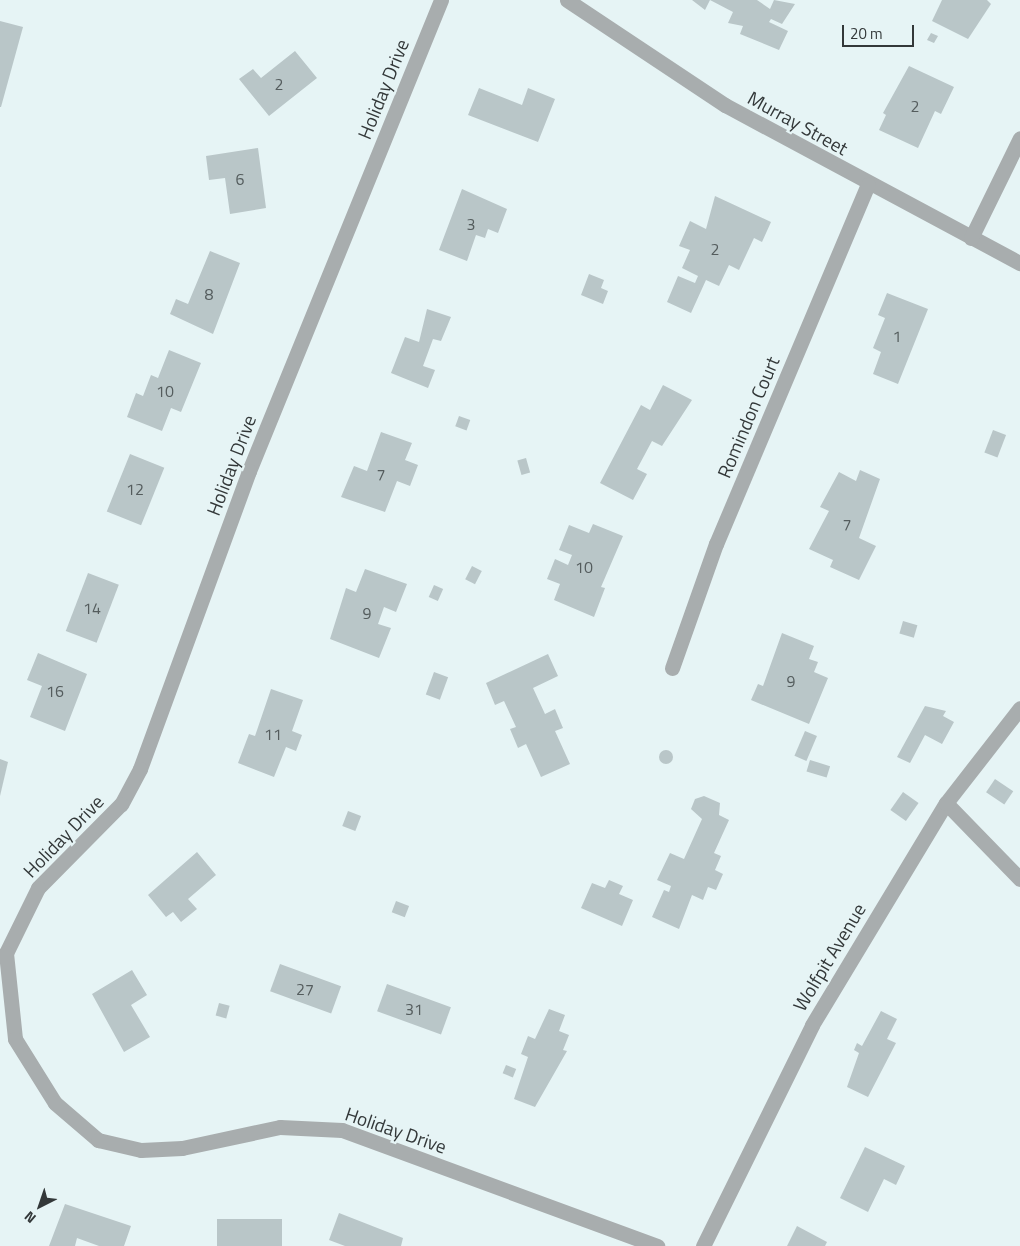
<!DOCTYPE html>
<style>
body{margin:0}
#map{position:relative;width:1020px;height:1246px;overflow:hidden;background:#e6f4f5;font-family:"Titillium Web",sans-serif}
div>[style]{position:absolute}
.building>*{inset:0;background:#b9c6c8;transform-origin:0 0}
.round{border-radius:50%}
.minor>*{height:15px;margin:-7.5px;padding:0 7.5px;transform-origin:7.5px;border-radius:7.5px;background:#a8adae}
span{translate:-50% -50%;white-space:nowrap;text-align:center;line-height:1.15;-webkit-text-stroke:4.5px #e6f4f5;paint-order:stroke}
.number-label{font-size:16px;color:#545c5d}
.number-label span{-webkit-text-stroke-width:0}
.street-label{font-size:19px;color:#333839}
.north{position:absolute;left:15px;top:1181px;width:50px;height:50px;-webkit-text-stroke:4px #e6f4f5;paint-order:stroke;rotate:221deg;font-size:14px;font-weight:700;line-height:20px;text-align:center;color:#333839}
.north::after{content:'';display:block;margin:auto;width:18px;height:22px;background:#333839;clip-path:polygon(50% 0,100% 100%,50% 72%,0 100%)}
.scale{position:absolute;left:842px;top:25px;width:72px;height:22px;box-sizing:border-box;border:2px solid #333839;border-top:0;padding-left:6px;font-size:15px;line-height:18px;white-space:nowrap;color:#333839;-webkit-text-stroke:4px #e6f4f5;paint-order:stroke}
</style>
<div id="map">
<div class="building">
<i style="clip-path:polygon(692px 0,757px 0,770px 9px,774px 0,795px 4px,782px 24px,771px 19px,769px 22px,788px 31px,779px 50px,740px 34px,743px 26px,728px 23px,733px 12px,710px 0,705px 10px)"></i>
<i style="clip-path:polygon(942px 0,987px 0,991px 4px,968px 39px,932px 21px)"></i>
<i style="clip-path:polygon(0 21px,23px 27px,1px 107px,0 107px)"></i>
<i style="clip-path:polygon(931px 33px,938px 36px,934px 43px,927px 40px)"></i>
<i style="clip-path:polygon(295px 51px,317px 78px,269px 116px,239px 79px,253px 69px,261px 78px)"></i>
<i style="clip-path:polygon(909px 66px,954px 87px,941px 114px,935px 111px,918px 148px,879px 130px,886px 115px,883px 113px)"></i>
<i style="clip-path:polygon(479px 88px,522px 105px,528px 88px,555px 99px,538px 142px,468px 115px)"></i>
<i style="clip-path:polygon(258px 148px,266px 208px,230px 214px,225px 178px,209px 180px,206px 156px)"></i>
<i style="clip-path:polygon(462px 189px,507px 209px,498px 233px,488px 229px,485px 238px,476px 235px,467px 261px,439px 250px)"></i>
<i style="clip-path:polygon(715px 196px,771px 222px,762px 242px,754px 238px,739px 270px,729px 265px,719px 286px,706px 280px,691px 313px,667px 302px,678px 276px,695px 283px,698px 276px,682px 268px,690px 250px,679px 246px,690px 221px,706px 229px)"></i>
<i style="clip-path:polygon(210px 251px,240px 263px,213px 334px,170px 314px,176px 299px,188px 304px)"></i>
<i style="clip-path:polygon(589px 274px,604px 280px,601px 288px,608px 291px,603px 304px,581px 295px)"></i>
<i style="clip-path:polygon(887px 293px,928px 309px,898px 384px,873px 374px,881px 352px,873px 348px,885px 318px,878px 315px)"></i>
<i style="clip-path:polygon(427px 309px,451px 317px,441px 341px,433px 339px,423px 366px,435px 370px,428px 388px,391px 373px,405px 337px,419px 342px)"></i>
<i style="clip-path:polygon(169px 350px,201px 363px,181px 412px,171px 408px,162px 431px,127px 417px,136px 393px,143px 396px,151px 375px,158px 378px)"></i>
<i style="clip-path:polygon(663px 385px,692px 400px,662px 446px,652px 441px,637px 469px,647px 474px,633px 500px,600px 483px,641px 405px,650px 410px)"></i>
<i style="left:459px;top:416px;width:12px;height:11px;rotate:20deg"></i>
<i style="left:993px;top:430px;width:14px;height:24px;rotate:21deg"></i>
<i style="clip-path:polygon(381px 432px,412px 443px,405px 460px,418px 465px,410px 486px,397px 481px,385px 512px,341px 497px,354px 466px,367px 471px)"></i>
<i style="left:130px;top:454px;width:37px;height:62px;rotate:22deg"></i>
<i style="left:526px;top:458px;width:15px;height:9px;rotate:74deg"></i>
<i style="clip-path:polygon(860px 470px,880px 479px,859px 538px,876px 546px,859px 580px,830px 567px,833px 560px,809px 549px,829px 511px,820px 507px,839px 472px,856px 481px)"></i>
<i style="clip-path:polygon(593px 524px,623px 536px,601px 587px,605px 588px,594px 617px,554px 600px,560px 584px,547px 579px,555px 559px,568px 565px,572px 555px,559px 550px,569px 525px,589px 533px)"></i>
<i style="left:472px;top:566px;width:11px;height:15px;rotate:27deg"></i>
<i style="clip-path:polygon(365px 569px,407px 584px,396px 612px,384px 607px,378px 624px,391px 628px,379px 658px,330px 639px,346px 588px,356px 592px)"></i>
<i style="left:88px;top:573px;width:33px;height:62px;rotate:21deg"></i>
<i style="left:434px;top:585px;width:10px;height:13px;rotate:24deg"></i>
<i style="left:903px;top:621px;width:15px;height:13px;rotate:16deg"></i>
<i style="clip-path:polygon(782px 633px,814px 646px,809px 659px,818px 662px,814px 672px,828px 678px,809px 724px,751px 700px,758px 684px,763px 686px)"></i>
<i style="clip-path:polygon(38px 653px,87px 674px,65px 731px,30px 717px,42px 686px,27px 680px)"></i>
<i style="clip-path:polygon(548px 654px,558px 676px,533px 688px,545px 714px,555px 709px,563px 728px,555px 731px,570px 764px,541px 777px,526px 744px,518px 748px,510px 729px,516px 727px,504px 701px,495px 705px,486px 683px)"></i>
<i style="left:434px;top:672px;width:15px;height:24px;rotate:20deg"></i>
<i style="clip-path:polygon(271px 689px,303px 700px,292px 731px,302px 735px,296px 751px,286px 747px,274px 777px,238px 763px,249px 734px,255px 736px)"></i>
<i style="clip-path:polygon(925px 706px,946px 711px,943px 716px,954px 722px,942px 744px,925px 735px,910px 763px,897px 757px)"></i>
<i style="left:805px;top:731px;width:13px;height:27px;rotate:23deg"></i>
<i class="round" style="left:659px;top:750px;width:14px;height:14px"></i>
<i style="clip-path:polygon(0 759px,8px 762px,0 796px)"></i>
<i style="left:810px;top:760px;width:21px;height:12px;rotate:17deg"></i>
<i style="left:995px;top:779px;width:22px;height:16px;rotate:34deg"></i>
<i style="left:903px;top:792px;width:19px;height:22px;rotate:35deg"></i>
<i style="clip-path:polygon(704px 796px,720px 803px,719px 815px,729px 820px,714px 853px,721px 856px,715px 870px,723px 874px,716px 890px,708px 887px,703px 900px,692px 895px,679px 929px,652px 917px,664px 890px,669px 892px,671px 886px,657px 880px,670px 853px,684px 859px,702px 819px,691px 809px,695px 799px)"></i>
<i style="left:348px;top:811px;width:14px;height:16px;rotate:21deg"></i>
<i style="clip-path:polygon(197px 852px,216px 875px,188px 899px,197px 909px,181px 922px,173px 912px,166px 917px,148px 895px)"></i>
<i style="clip-path:polygon(609px 880px,623px 886px,619px 894px,633px 900px,622px 926px,581px 908px,592px 883px,605px 888px)"></i>
<i style="left:396px;top:901px;width:14px;height:12px;rotate:21deg"></i>
<i style="left:280px;top:964px;width:65px;height:29px;rotate:20deg"></i>
<i style="clip-path:polygon(132px 970px,147px 995px,131px 1005px,150px 1037px,124px 1052px,92px 994px)"></i>
<i style="left:387px;top:984px;width:68px;height:29px;rotate:20deg"></i>
<i style="left:219px;top:1003px;width:11px;height:13px;rotate:15deg"></i>
<i style="clip-path:polygon(549px 1009px,565px 1015px,559px 1031px,569px 1035px,563px 1050px,567px 1051px,535px 1107px,514px 1099px,528px 1057px,521px 1054px,528px 1036px,535px 1039px)"></i>
<i style="clip-path:polygon(881px 1011px,897px 1019px,887px 1039px,896px 1043px,868px 1097px,847px 1087px,859px 1053px,854px 1050px,857px 1043px,862px 1046px)"></i>
<i style="left:506px;top:1065px;width:11px;height:9px;rotate:22deg"></i>
<i style="clip-path:polygon(865px 1147px,905px 1166px,896px 1185px,884px 1179px,868px 1212px,840px 1198px)"></i>
<i style="clip-path:polygon(65px 1204px,131px 1226px,124px 1246px,99px 1246px,77px 1238px,75px 1246px,49px 1246px)"></i>
<i style="clip-path:polygon(339px 1213px,403px 1238px,401px 1246px,345px 1246px,329px 1240px)"></i>
<i style="left:217px;top:1219px;width:65px;height:27px"></i>
<i style="clip-path:polygon(797px 1226px,827px 1242px,825px 1246px,787px 1246px)"></i>
</div>
<div class="minor">
<i style="left:441px;top:0;width:509px;rotate:112.18deg"></i>
<i style="left:249px;top:471px;width:317px;rotate:110.1deg"></i>
<i style="left:140px;top:769px;width:40px;rotate:118deg"></i>
<i style="left:121px;top:804px;width:118px;rotate:134.7deg"></i>
<i style="left:38px;top:888px;width:72px;rotate:116.2deg"></i>
<i style="left:6px;top:953px;width:86px;rotate:84deg"></i>
<i style="left:15px;top:1039px;width:75px;rotate:58deg"></i>
<i style="left:55px;top:1103px;width:57px;rotate:40.7deg"></i>
<i style="left:98px;top:1140px;width:44px;rotate:13.1deg"></i>
<i style="left:141px;top:1150px;width:41px;rotate:-2.8deg"></i>
<i style="left:182px;top:1148px;width:100px;rotate:-12.1deg"></i>
<i style="left:280px;top:1127px;width:62px;rotate:2.8deg"></i>
<i style="left:342px;top:1130px;width:336px;rotate:20.2deg"></i>
<i style="left:567px;top:0;width:190px;rotate:33.6deg"></i>
<i style="left:725px;top:105px;width:335px;rotate:28.2deg"></i>
<i style="left:971px;top:238px;width:111px;rotate:-63.9deg"></i>
<i style="left:672px;top:668px;width:132px;rotate:-70.5deg"></i>
<i style="left:716px;top:544px;width:390px;rotate:-67.1deg"></i>
<i style="left:946px;top:803px;width:106px;rotate:45.8deg"></i>
<i style="left:703px;top:1246px;width:246px;rotate:-63.7deg"></i>
<i style="left:812px;top:1025px;width:259px;rotate:-58.9deg"></i>
<i style="left:946px;top:803px;width:120px;rotate:-52.1deg"></i>
</div>
<div class="number-label">
<span style="left:279px;top:84px">2</span>
<span style="left:915px;top:106px">2</span>
<span style="left:240px;top:179px">6</span>
<span style="left:471px;top:224px">3</span>
<span style="left:715px;top:249px">2</span>
<span style="left:209px;top:294px">8</span>
<span style="left:897px;top:336px">1</span>
<span style="left:165px;top:391px">10</span>
<span style="left:381px;top:474px">7</span>
<span style="left:135px;top:489px">12</span>
<span style="left:847px;top:524px">7</span>
<span style="left:584px;top:567px">10</span>
<span style="left:92px;top:608px">14</span>
<span style="left:367px;top:613px">9</span>
<span style="left:791px;top:681px">9</span>
<span style="left:55px;top:691px">16</span>
<span style="left:273px;top:734px">11</span>
<span style="left:305px;top:989px">27</span>
<span style="left:414px;top:1009px">31</span>
</div>
<div class="street-label">
<span style="left:383px;top:89px;rotate:-68deg">Holiday Drive</span>
<span style="left:798px;top:123px;rotate:29deg">Murray Street</span>
<span style="left:748px;top:417px;rotate:-67deg">Romindon Court</span>
<span style="left:231px;top:465px;rotate:-69deg">Holiday Drive</span>
<span style="left:63px;top:836px;rotate:-46deg">Holiday Drive</span>
<span style="left:829px;top:957px;rotate:-59deg">Wolfpit Avenue</span>
<span style="left:396px;top:1130px;rotate:19deg">Holiday Drive</span>
</div>
<div class="north">N</div>
<div class="scale">20 m</div>
</div>
